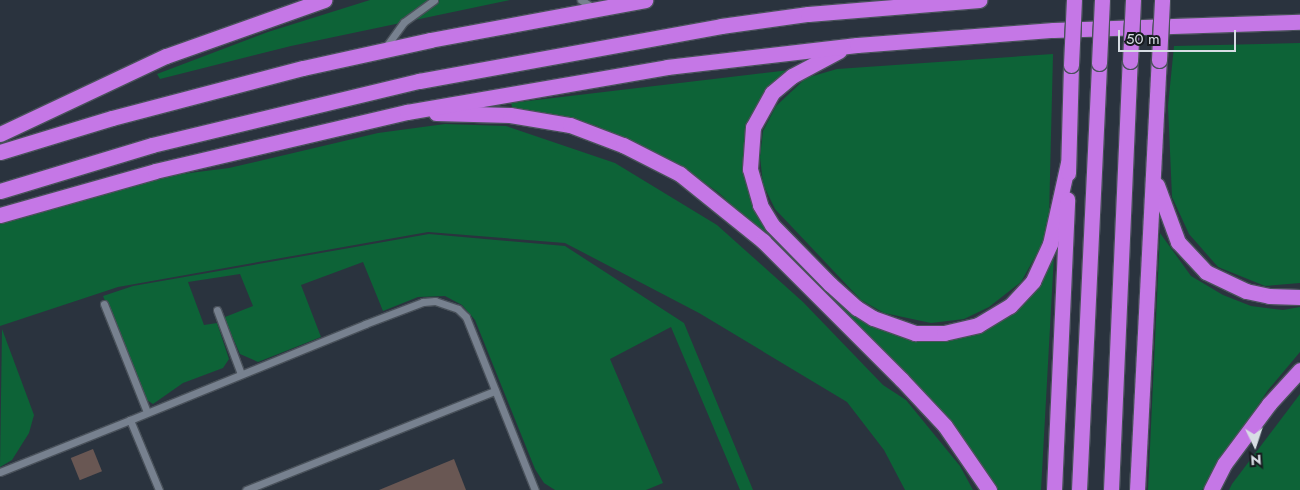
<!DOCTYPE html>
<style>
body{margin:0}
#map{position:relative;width:1300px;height:490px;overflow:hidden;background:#2a333e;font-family:Jost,sans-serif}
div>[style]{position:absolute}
.green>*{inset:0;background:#0d6337}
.building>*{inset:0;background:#695753;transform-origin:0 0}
.roads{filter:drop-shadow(1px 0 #49515a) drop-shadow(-1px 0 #49515a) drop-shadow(0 1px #49515a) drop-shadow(0 -1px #49515a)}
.lane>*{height:7px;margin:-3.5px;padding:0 3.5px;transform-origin:3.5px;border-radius:3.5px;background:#77818f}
.highway>*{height:15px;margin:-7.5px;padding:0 7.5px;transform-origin:7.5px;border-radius:7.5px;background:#c577e6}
.bridges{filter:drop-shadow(1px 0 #49515a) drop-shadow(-1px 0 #49515a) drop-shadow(0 1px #49515a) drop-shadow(0 -1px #49515a)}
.highway-bridge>*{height:15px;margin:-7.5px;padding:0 7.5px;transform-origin:7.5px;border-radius:7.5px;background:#c577e6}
span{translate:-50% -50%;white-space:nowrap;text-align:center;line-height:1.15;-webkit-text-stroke:4.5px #161a1f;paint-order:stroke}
.north{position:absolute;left:1230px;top:420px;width:50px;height:50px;-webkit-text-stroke:4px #161a1f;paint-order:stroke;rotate:176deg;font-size:14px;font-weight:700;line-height:20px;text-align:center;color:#d7dde4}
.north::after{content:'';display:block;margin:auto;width:18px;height:22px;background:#d7dde4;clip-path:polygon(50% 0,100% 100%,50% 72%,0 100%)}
.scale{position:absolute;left:1118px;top:30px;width:118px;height:22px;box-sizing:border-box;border:2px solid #d7dde4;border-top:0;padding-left:6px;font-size:15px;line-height:18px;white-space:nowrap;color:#d7dde4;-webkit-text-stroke:4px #161a1f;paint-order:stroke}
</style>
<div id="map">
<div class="green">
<i style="clip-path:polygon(370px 0,510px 0,291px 46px,160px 79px,157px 74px,268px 32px)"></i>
<i style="clip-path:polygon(1300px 43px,1300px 283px,1265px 286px,1218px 267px,1189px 234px,1172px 197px,1168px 106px,1174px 46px)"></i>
<i style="clip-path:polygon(1053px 54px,1049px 217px,1045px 239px,1021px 282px,989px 307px,964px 319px,931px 323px,884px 313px,861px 300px,775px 209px,763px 184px,760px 157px,763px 131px,776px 106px,806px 78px,837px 69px)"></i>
<i style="clip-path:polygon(790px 70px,758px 102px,748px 127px,746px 183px,844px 305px,950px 338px,1003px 320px,1025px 304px,1054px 255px,1041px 490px,996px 490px,961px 434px,911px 381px,771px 241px,719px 193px,681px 166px,597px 126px,544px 113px,513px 110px,511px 103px)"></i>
<i style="clip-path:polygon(445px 124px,506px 126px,615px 163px,717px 225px,803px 302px,883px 385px,906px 400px,960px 466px,973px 490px,905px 490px,884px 450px,847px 402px,699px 313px,565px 243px,428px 232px,118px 287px,0 326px,0 221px,174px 175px,229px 168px,378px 133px)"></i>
<i style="clip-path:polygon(1160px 233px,1191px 276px,1223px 295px,1251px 306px,1283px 310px,1300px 307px,1300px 352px,1268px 390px,1202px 490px,1148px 490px)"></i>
<i style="clip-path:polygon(429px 234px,565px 246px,684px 323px,753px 490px,740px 490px,671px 327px,610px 359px,663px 483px,646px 490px,555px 490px,544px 483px,535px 469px,475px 320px,462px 305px,445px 296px,418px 297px,383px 311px,363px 262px,301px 285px,321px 337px,258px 362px,240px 354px,225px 320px,225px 317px,253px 306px,240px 274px,188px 282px,204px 325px,217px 323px,229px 359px,223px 368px,183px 383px,153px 404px,145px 399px,103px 296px,133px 286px)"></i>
<i style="clip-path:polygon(2px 329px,34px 415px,29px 433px,12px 460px,0 467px)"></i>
<i style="clip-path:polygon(1300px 394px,1300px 490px,1229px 490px,1232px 484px)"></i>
</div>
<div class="building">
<i style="left:93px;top:449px;width:24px;height:24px;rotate:68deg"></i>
<i style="clip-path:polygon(454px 459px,466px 490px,379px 490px)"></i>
</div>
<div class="roads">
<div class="lane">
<i style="left:581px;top:0;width:13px;rotate:32deg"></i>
<i style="left:385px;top:48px;width:32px;rotate:-54deg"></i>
<i style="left:404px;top:22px;width:37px;rotate:-36deg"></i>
<i style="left:104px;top:304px;width:116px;rotate:68.3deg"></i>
<i style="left:217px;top:310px;width:68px;rotate:69.4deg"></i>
<i style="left:0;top:472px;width:140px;rotate:-21.8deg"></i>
<i style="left:159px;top:490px;width:76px;rotate:-112.5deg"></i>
<i style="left:130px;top:420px;width:254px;rotate:-22.2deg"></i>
<i style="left:365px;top:324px;width:62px;rotate:-20.8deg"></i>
<i style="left:423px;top:302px;width:12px;rotate:-5deg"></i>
<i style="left:435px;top:301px;width:24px;rotate:19deg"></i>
<i style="left:458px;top:309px;width:11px;rotate:45deg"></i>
<i style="left:466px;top:317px;width:186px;rotate:68.3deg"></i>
<i style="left:246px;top:490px;width:268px;rotate:-21.7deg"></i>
</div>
<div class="highway">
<i style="left:839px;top:51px;width:53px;rotate:152deg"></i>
<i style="left:792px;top:76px;width:26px;rotate:140deg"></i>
<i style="left:772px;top:93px;width:39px;rotate:119deg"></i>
<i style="left:753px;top:127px;width:42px;rotate:94.1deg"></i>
<i style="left:750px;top:169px;width:37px;rotate:74deg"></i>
<i style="left:760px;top:205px;width:23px;rotate:59deg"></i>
<i style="left:772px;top:225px;width:83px;rotate:45.5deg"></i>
<i style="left:830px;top:284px;width:36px;rotate:42deg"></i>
<i style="left:857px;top:308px;width:19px;rotate:32deg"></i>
<i style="left:873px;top:318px;width:45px;rotate:19.7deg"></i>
<i style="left:915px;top:333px;width:29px"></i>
<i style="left:944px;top:333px;width:35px;rotate:-13deg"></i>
<i style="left:978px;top:325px;width:37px;rotate:-31deg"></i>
<i style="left:1010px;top:306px;width:34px;rotate:-47deg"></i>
<i style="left:1033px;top:281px;width:41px;rotate:-65.3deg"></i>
<i style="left:1050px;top:244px;width:83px;rotate:-77.5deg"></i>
<i style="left:436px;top:113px;width:74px;rotate:1.5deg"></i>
<i style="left:510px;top:115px;width:61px;rotate:9.5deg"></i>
<i style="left:570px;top:125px;width:57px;rotate:20.7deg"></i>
<i style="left:623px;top:145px;width:64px;rotate:27deg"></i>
<i style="left:680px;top:174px;width:107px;rotate:38.9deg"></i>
<i style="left:763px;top:241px;width:195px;rotate:45deg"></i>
<i style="left:901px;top:379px;width:64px;rotate:46.9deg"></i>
<i style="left:945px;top:426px;width:78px;rotate:55.5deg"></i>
<i style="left:0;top:134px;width:183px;rotate:-25.2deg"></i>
<i style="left:166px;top:56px;width:168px;rotate:-19.5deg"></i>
<i style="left:0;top:152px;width:117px;rotate:-16.9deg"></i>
<i style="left:112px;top:118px;width:197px;rotate:-14.7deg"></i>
<i style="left:303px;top:68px;width:130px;rotate:-12.4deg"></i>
<i style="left:430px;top:40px;width:219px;rotate:-10.5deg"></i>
<i style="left:1068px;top:173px;width:108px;rotate:-88.4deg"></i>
<i style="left:1157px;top:185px;width:61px;rotate:69.8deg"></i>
<i style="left:1178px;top:242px;width:41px;rotate:47deg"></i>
<i style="left:1206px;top:272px;width:44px;rotate:25.4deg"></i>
<i style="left:1246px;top:291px;width:24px;rotate:12deg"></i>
<i style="left:1269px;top:296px;width:31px;rotate:2deg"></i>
<i style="left:0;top:191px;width:159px;rotate:-16.8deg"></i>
<i style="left:152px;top:145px;width:275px;rotate:-13.5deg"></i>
<i style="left:419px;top:81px;width:307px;rotate:-10.3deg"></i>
<i style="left:721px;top:26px;width:88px;rotate:-7.9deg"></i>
<i style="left:808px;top:14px;width:172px;rotate:-4.7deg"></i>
<i style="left:0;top:215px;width:161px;rotate:-15.8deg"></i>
<i style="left:155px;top:171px;width:259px;rotate:-13.2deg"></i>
<i style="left:407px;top:112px;width:264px;rotate:-9.8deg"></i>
<i style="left:667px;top:67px;width:191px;rotate:-6.6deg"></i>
<i style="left:857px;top:45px;width:197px;rotate:-4.4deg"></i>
<i style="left:1053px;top:30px;width:247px;rotate:-1.9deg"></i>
<i style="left:1054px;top:490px;width:291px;rotate:-87.4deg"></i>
<i style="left:1079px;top:490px;width:427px;rotate:-87.3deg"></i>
<i style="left:1111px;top:490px;width:429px;rotate:-87.5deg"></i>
<i style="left:1137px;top:490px;width:431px;rotate:-87.1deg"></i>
<i style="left:1211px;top:490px;width:30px;rotate:-63deg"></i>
<i style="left:1225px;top:463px;width:74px;rotate:-53.3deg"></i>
<i style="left:1269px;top:404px;width:46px;rotate:-47.6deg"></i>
</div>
</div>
<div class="bridges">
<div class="highway-bridge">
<i style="left:1159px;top:60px;width:60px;rotate:-87.1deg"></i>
<i style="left:1130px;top:61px;width:61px;rotate:-87.2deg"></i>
<i style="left:1099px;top:63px;width:63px;rotate:-87.3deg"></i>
<i style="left:1071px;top:65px;width:65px;rotate:-87.4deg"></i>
</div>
</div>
<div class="north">N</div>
<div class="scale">50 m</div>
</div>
